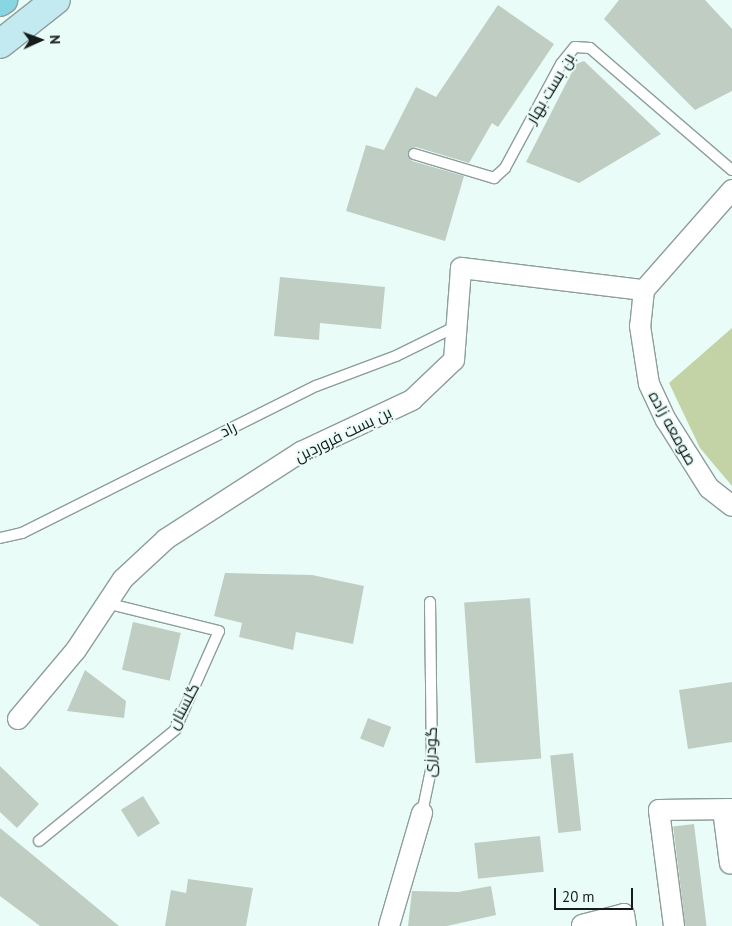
<!DOCTYPE html>
<meta charset="utf-8">
<style>
body{margin:0}
#map{position:relative;width:732px;height:926px;overflow:hidden;background:#eafcf8;font-family:"PT Sans",Cairo,sans-serif}
div>[style]{position:absolute}
.green>*{inset:0;background:#c3d3a5}
.building>*{inset:0;background:#c0cdc3;transform-origin:0 0}
.roads{filter:drop-shadow(1px 0 #8d9e9b) drop-shadow(-1px 0 #8d9e9b) drop-shadow(0 1px #8d9e9b) drop-shadow(0 -1px #8d9e9b)}
.lane>*{height:10px;margin:-5px;padding:0 5px;transform-origin:5px;border-radius:5px;background:#fff}
.street>*{height:20px;margin:-10px;padding:0 10px;transform-origin:10px;border-radius:10px;background:#fff}
.secondary>*{height:28px;margin:-14px;padding:0 14px;transform-origin:14px;border-radius:14px;background:#c4eaf1}
.primary>*{height:28px;margin:-14px;padding:0 14px;transform-origin:14px;border-radius:14px;background:#89d6e3}
span{translate:-50% -50%;white-space:nowrap;text-align:center;line-height:1.15;-webkit-text-stroke:4px #eafcf8;paint-order:stroke}
.street-label{font-size:16px;color:#151c1a}
.north{position:absolute;left:15px;top:15px;width:50px;height:50px;-webkit-text-stroke:4px #eafcf8;paint-order:stroke;rotate:88deg;font-size:14px;font-weight:700;line-height:20px;text-align:center;color:#151c1a}
.north::after{content:'';display:block;margin:auto;width:18px;height:22px;background:#151c1a;clip-path:polygon(50% 0,100% 100%,50% 72%,0 100%)}
.scale{position:absolute;left:554px;top:888px;width:79px;height:22px;box-sizing:border-box;border:2px solid #151c1a;border-top:0;padding-left:6px;font-size:15px;line-height:18px;white-space:nowrap;color:#151c1a;-webkit-text-stroke:4px #eafcf8;paint-order:stroke}
</style>
<div id="map">
<div class="green">
<i style="clip-path:polygon(732px 328px,732px 486px,700px 448px,669px 383px)"></i>
</div>
<div class="building">
<i style="clip-path:polygon(619px 0,705px 0,732px 29px,732px 91px,695px 110px,604px 19px)"></i>
<i style="clip-path:polygon(498px 5px,554px 44px,498px 127px,492px 123px,469px 163px,416px 147px,408px 152px,412px 161px,464px 176px,445px 241px,346px 211px,366px 145px,384px 150px,416px 87px,436px 97px)"></i>
<i style="clip-path:polygon(584px 61px,661px 134px,579px 183px,526px 162px,576px 64px)"></i>
<i style="clip-path:polygon(280px 277px,385px 287px,381px 329px,320px 323px,319px 340px,274px 336px)"></i>
<i style="clip-path:polygon(225px 573px,312px 575px,364px 586px,353px 644px,296px 632px,293px 650px,239px 637px,242px 623px,214px 616px)"></i>
<i style="left:530px;top:598px;width:161px;height:66px;rotate:86deg"></i>
<i style="left:133px;top:622px;width:49px;height:49px;rotate:13deg"></i>
<i style="clip-path:polygon(85px 670px,126px 701px,124px 718px,67px 711px)"></i>
<i style="clip-path:polygon(732px 682px,732px 742px,688px 749px,679px 690px)"></i>
<i style="left:368px;top:718px;width:25px;height:22px;rotate:21deg"></i>
<i style="left:573px;top:753px;width:78px;height:23px;rotate:84deg"></i>
<i style="clip-path:polygon(0 766px,39px 804px,17px 828px,0 812px)"></i>
<i style="left:143px;top:796px;width:32px;height:26px;rotate:58deg"></i>
<i style="left:694px;top:824px;width:103px;height:21px;rotate:83deg"></i>
<i style="clip-path:polygon(0 828px,119px 926px,40px 926px,0 896px)"></i>
<i style="left:540px;top:836px;width:36px;height:66px;rotate:84deg"></i>
<i style="clip-path:polygon(188px 879px,253px 888px,246px 926px,165px 926px,171px 890px,186px 893px)"></i>
<i style="clip-path:polygon(491px 886px,496px 915px,447px 926px,408px 926px,412px 891px,458px 892px)"></i>
</div>
<div class="roads">
<div class="lane">
<i style="left:414px;top:154px;width:84px;rotate:16.7deg"></i>
<i style="left:494px;top:178px;width:15px;rotate:-42deg"></i>
<i style="left:505px;top:168px;width:118px;rotate:-61.7deg"></i>
<i style="left:561px;top:64px;width:22px;rotate:-51deg"></i>
<i style="left:575px;top:47px;width:15px;rotate:4deg"></i>
<i style="left:590px;top:48px;width:187px;rotate:40.7deg"></i>
<i style="left:0;top:538px;width:23px;rotate:-13deg"></i>
<i style="left:22px;top:533px;width:329px;rotate:-26.6deg"></i>
<i style="left:316px;top:386px;width:85px;rotate:-20.6deg"></i>
<i style="left:396px;top:356px;width:70px;rotate:-26.2deg"></i>
<i style="left:422px;top:813px;width:49px;rotate:-78.2deg"></i>
<i style="left:432px;top:765px;width:163px;rotate:-90.7deg"></i>
<i style="left:39px;top:841px;width:176px;rotate:-39.2deg"></i>
<i style="left:175px;top:730px;width:108px;rotate:-66deg"></i>
<i style="left:219px;top:631px;width:116px;rotate:-166.1deg"></i>
</div>
<div class="street">
<i style="left:732px;top:190px;width:133px;rotate:131.3deg"></i>
<i style="left:644px;top:290px;width:36px;rotate:96deg"></i>
<i style="left:640px;top:326px;width:59px;rotate:81.2deg"></i>
<i style="left:649px;top:384px;width:40px;rotate:65deg"></i>
<i style="left:666px;top:420px;width:80px;rotate:57.7deg"></i>
<i style="left:709px;top:488px;width:29px;rotate:38deg"></i>
<i style="left:18px;top:719px;width:90px;rotate:-50deg"></i>
<i style="left:76px;top:650px;width:85px;rotate:-56.5deg"></i>
<i style="left:123px;top:579px;width:59px;rotate:-42.9deg"></i>
<i style="left:166px;top:539px;width:161px;rotate:-32.8deg"></i>
<i style="left:301px;top:452px;width:123px;rotate:-25.1deg"></i>
<i style="left:412px;top:400px;width:58px;rotate:-43.6deg"></i>
<i style="left:454px;top:360px;width:92px;rotate:-85.6deg"></i>
<i style="left:461px;top:268px;width:184px;rotate:6.9deg"></i>
<i style="left:723px;top:810px;width:54px;rotate:82.6deg"></i>
<i style="left:582px;top:925px;width:43px;rotate:-14.7deg"></i>
<i style="left:624px;top:914px;width:12px;rotate:81deg"></i>
<i style="left:389px;top:926px;width:118px;rotate:-73.7deg"></i>
<i style="left:674px;top:926px;width:117px;rotate:-97.4deg"></i>
<i style="left:659px;top:810px;width:73px;rotate:-0.8deg"></i>
</div>
<div class="secondary">
<i style="left:0;top:44px;width:71px;rotate:-38.2deg"></i>
</div>
<div class="primary">
<i style="left:0;top:2px;width:4px;rotate:-34deg"></i>
</div>
</div>
<div class="street-label">
<span style="left:550px;top:88px;rotate:-59deg">بن بست بهار</span>
<span style="left:673px;top:428px;rotate:61deg">صومعه زاده</span>
<span style="left:228px;top:429px;rotate:-26deg">راد</span>
<span style="left:343px;top:434px;rotate:-26deg">بن بست فروردین</span>
<span style="left:183px;top:706px;rotate:-62deg">گلستان</span>
<span style="left:430px;top:752px;rotate:-87deg">گودرزی</span>
</div>
<div class="north">N</div>
<div class="scale">20 m</div>
</div>
